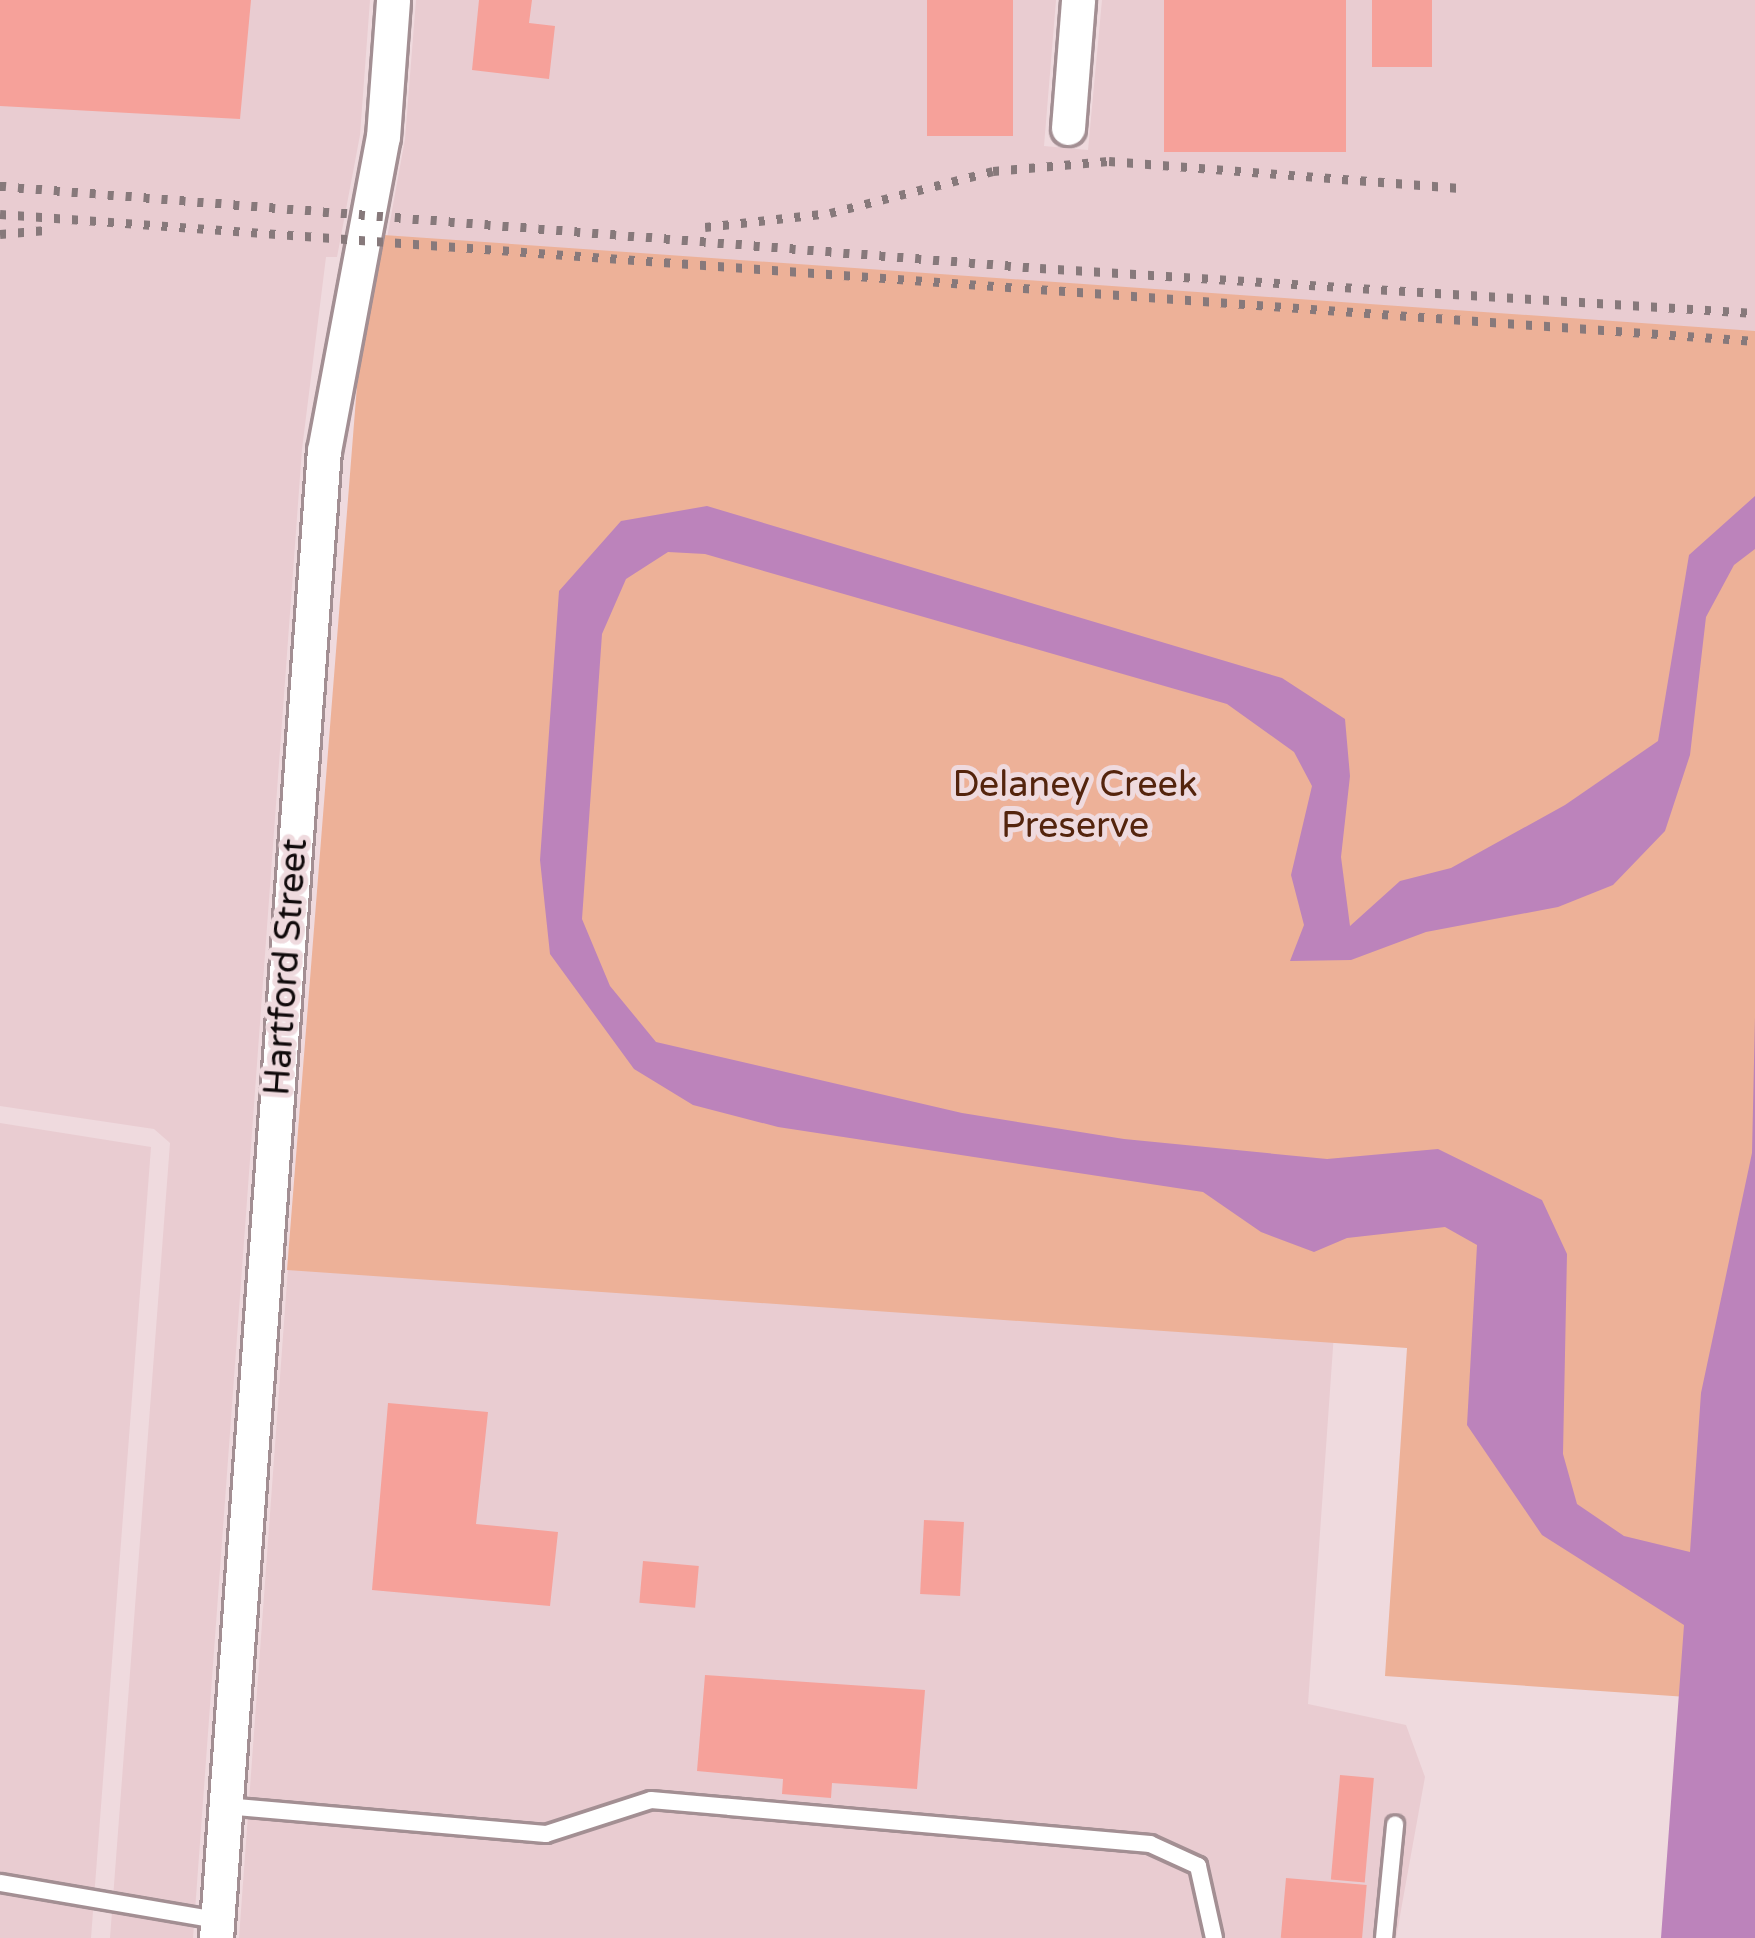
<!DOCTYPE html>
<style>
body{margin:0}
#map{position:relative;width:1755px;height:1938px;overflow:hidden;background:#efdade;font-family:"Varela Round",sans-serif}
div>[style]{position:absolute}
.built>*{inset:0;background:#e9ccd1}
.green>*{inset:0;background:#edb198}
.water>*{inset:0;background:#bc83bb}
.building>*{inset:0;background:#f6a19a;transform-origin:0 0}
.roads{filter:drop-shadow(3px 0 #a38f93) drop-shadow(-3px 0 #a38f93) drop-shadow(0 3px #a38f93) drop-shadow(0 -3px #a38f93)}
.lane>*{height:16px;margin:-8px;padding:0 8px;transform-origin:8px;border-radius:8px;background:#fff}
.street>*{height:33px;margin:-16.5px;padding:0 16.5px;transform-origin:16.5px;border-radius:16.5px;background:#fff}
.rail>*{height:9px;margin-top:-4.5px;transform-origin:0;background:repeating-linear-gradient(90deg,#87797b 0 6px,transparent 0 18px)}
span{translate:-50% -50%;white-space:nowrap;text-align:center;line-height:1.15;-webkit-text-stroke:10px #efdade;paint-order:stroke}
.park-label{font-size:36px;color:#54240d}
.street-label{font-size:36px;color:#100a0b}
</style>
<div id="map">
<div class="built">
<i style="clip-path:polygon(0 0,370px 0,360px 135px,337px 257px,326px 257px,302px 449px,193px 1938px,110px 1938px,170px 1143px,154px 1129px,0 1106px)"></i>
<i style="clip-path:polygon(416px 0,1056px 0,1044px 146px,1088px 150px,1102px 0,1755px 0,1755px 339px,383px 260px,405px 139px)"></i>
<i style="clip-path:polygon(0 1123px,151px 1147px,91px 1938px,0 1938px)"></i>
<i style="clip-path:polygon(291px 1227px,1335px 1319px,1308px 1704px,1406px 1725px,1425px 1777px,1396px 1938px,239px 1938px)"></i>
</div>
<div class="green">
<i style="clip-path:polygon(369px 234px,1755px 331px,1755px 1569px,1745px 1701px,1385px 1676px,1407px 1348px,287px 1270px)"></i>
</div>
<div class="water">
<i style="clip-path:polygon(1755px 496px,1755px 549px,1734px 565px,1706px 617px,1690px 755px,1665px 831px,1613px 885px,1558px 907px,1426px 932px,1351px 960px,1290px 961px,1304px 925px,1291px 875px,1312px 786px,1294px 752px,1227px 704px,705px 554px,668px 552px,626px 579px,602px 634px,582px 919px,610px 986px,656px 1042px,962px 1113px,1124px 1139px,1327px 1159px,1438px 1149px,1542px 1200px,1567px 1254px,1563px 1454px,1577px 1504px,1624px 1536px,1690px 1552px,1701px 1393px,1752px 1153px,1755px 1016px,1755px 1938px,1661px 1938px,1684px 1625px,1542px 1535px,1467px 1425px,1477px 1245px,1445px 1227px,1347px 1238px,1314px 1252px,1261px 1232px,1203px 1192px,778px 1127px,693px 1105px,634px 1069px,550px 954px,540px 860px,559px 591px,621px 521px,707px 506px,1282px 678px,1345px 719px,1350px 776px,1341px 857px,1350px 926px,1400px 881px,1451px 868px,1565px 805px,1658px 741px,1689px 555px)"></i>
</div>
<div class="building">
<i style="clip-path:polygon(0 0,251px 0,240px 119px,0 106px)"></i>
<i style="clip-path:polygon(479px 0,532px 0,529px 23px,555px 26px,549px 79px,472px 70px)"></i>
<i style="left:927px;top:0;width:86px;height:136px"></i>
<i style="left:1164px;top:0;width:182px;height:152px"></i>
<i style="left:1372px;top:0;width:60px;height:67px"></i>
<i style="clip-path:polygon(388px 1403px,488px 1412px,476px 1524px,558px 1532px,550px 1606px,372px 1590px)"></i>
<i style="left:924px;top:1520px;width:40px;height:74px;rotate:3deg"></i>
<i style="left:643px;top:1561px;width:56px;height:42px;rotate:5deg"></i>
<i style="clip-path:polygon(705px 1675px,925px 1690px,917px 1789px,832px 1783px,831px 1798px,782px 1794px,783px 1779px,697px 1771px)"></i>
<i style="left:1340px;top:1775px;width:34px;height:105px;rotate:5deg"></i>
<i style="left:1286px;top:1878px;width:81px;height:60px;rotate:5deg"></i>
</div>
<div class="roads">
<div class="lane">
<i style="left:225px;top:1806px;width:322px;rotate:5deg"></i>
<i style="left:546px;top:1834px;width:110px;rotate:-17.9deg"></i>
<i style="left:651px;top:1800px;width:501px;rotate:5.04deg"></i>
<i style="left:1150px;top:1844px;width:53px;rotate:24.6deg"></i>
<i style="left:1198px;top:1866px;width:74px;rotate:77.5deg"></i>
<i style="left:0;top:1883px;width:220px;rotate:9.7deg"></i>
<i style="left:1384px;top:1938px;width:114px;rotate:-84.4deg"></i>
</div>
<div class="street">
<i style="left:1068px;top:128px;width:128px;rotate:-85.5deg"></i>
<i style="left:216px;top:1938px;width:1491px;rotate:-85.85deg"></i>
<i style="left:324px;top:451px;width:319px;rotate:-79.4deg"></i>
<i style="left:383px;top:137px;width:137px;rotate:-85.8deg"></i>
</div>
</div>
<div class="rail">
<i style="left:0;top:186px;width:1043px;rotate:4.51deg"></i>
<i style="left:1040px;top:268px;width:716px;rotate:3.6deg"></i>
<i style="left:0;top:214px;width:1760px;rotate:4.14deg"></i>
<i style="left:705px;top:227px;width:126px;rotate:-6.4deg"></i>
<i style="left:830px;top:213px;width:168px;rotate:-14.4deg"></i>
<i style="left:993px;top:171px;width:116px;rotate:-4.9deg"></i>
<i style="left:1109px;top:161px;width:355px;rotate:4.4deg"></i>
<i style="left:0;top:234px;width:46px;rotate:-5deg"></i>
</div>
<div class="park-label">
<span style="left:1075px;top:805px">Delaney Creek<br>Preserve</span>
</div>
<div class="street-label">
<span style="left:286px;top:967px;rotate:-86deg">Hartford Street</span>
</div>
</div>
